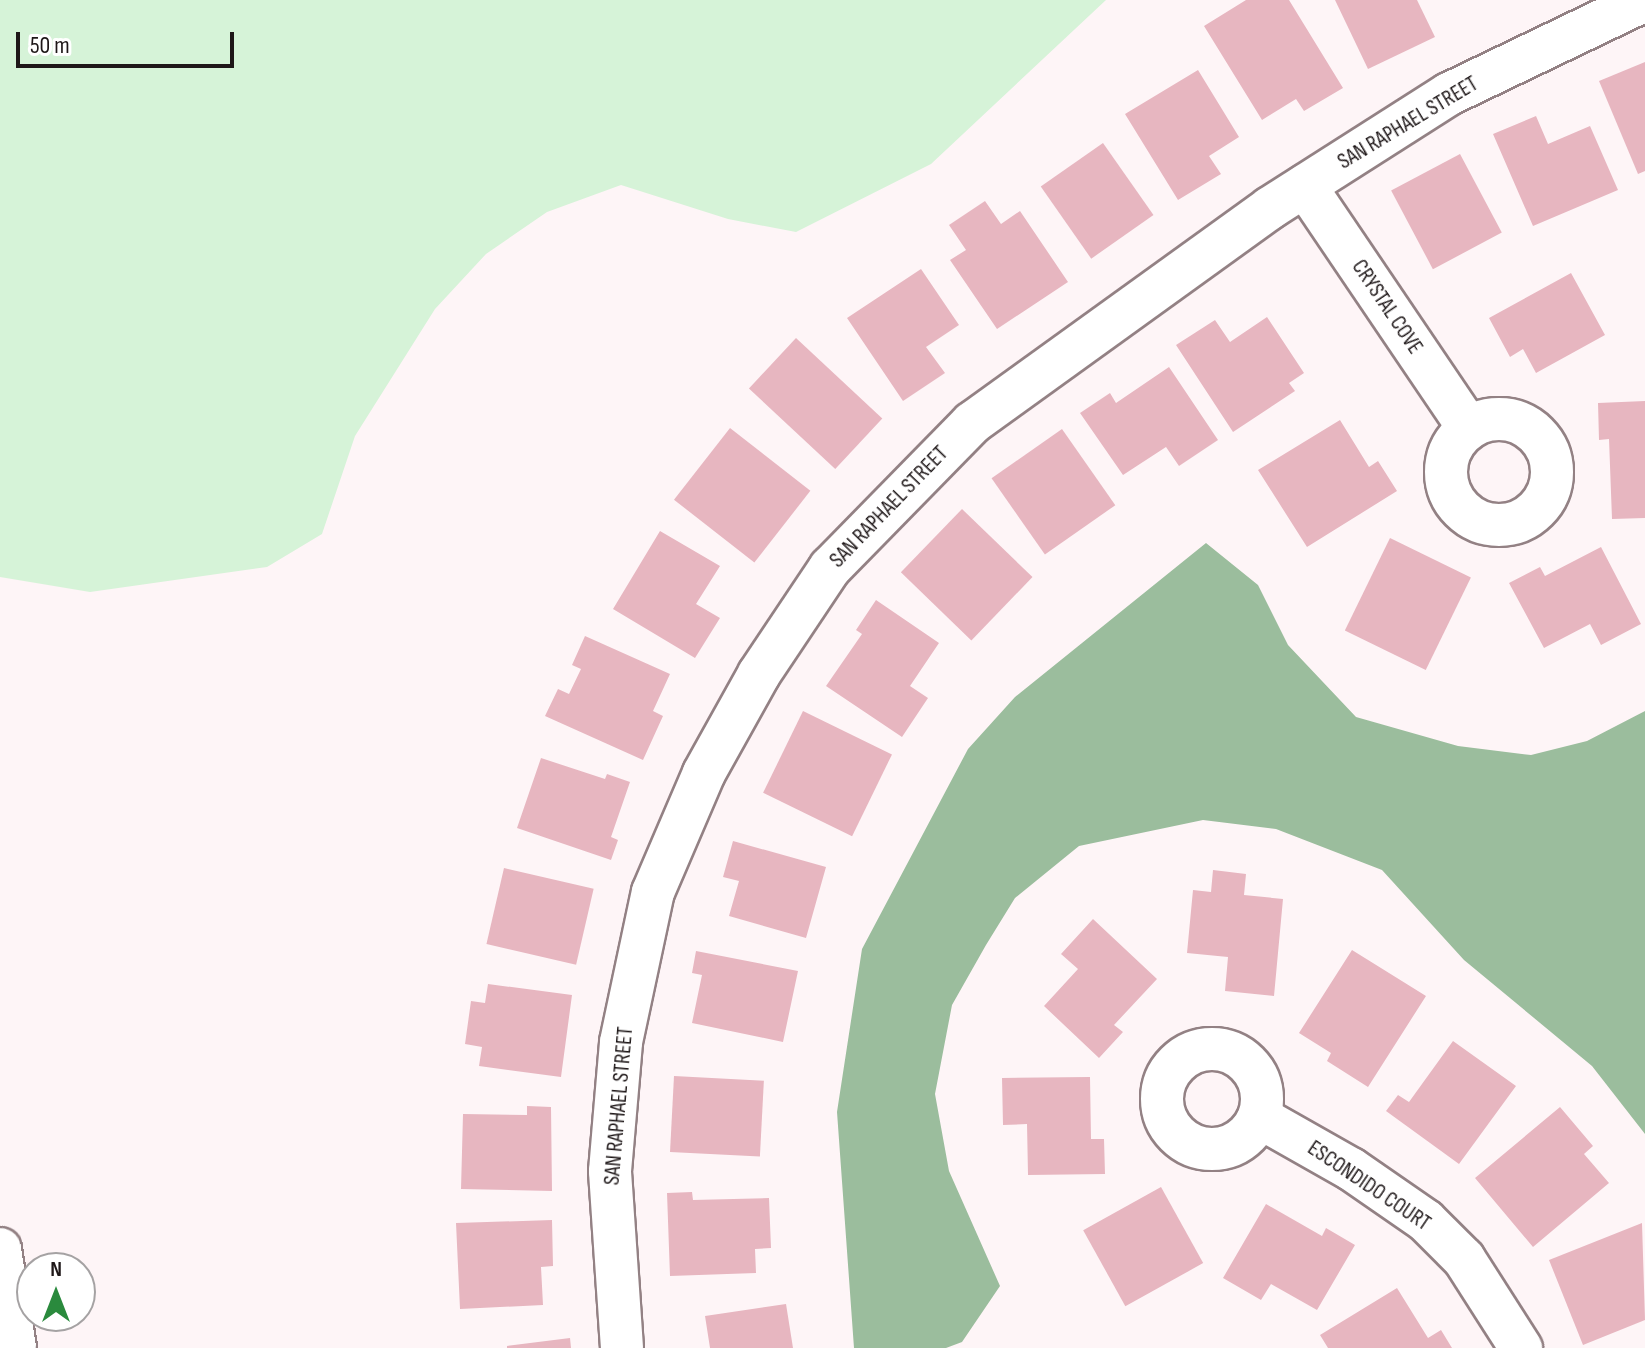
<!DOCTYPE html>
<style>
body{margin:0}
#map{position:relative;width:1645px;height:1348px;overflow:hidden;background:#fef5f7;font-family:"Sofia Sans Condensed",sans-serif}
div>[style]{position:absolute}
.green>*{inset:0;background:#d6f3d8}
.water>*{inset:0;background:#9bbd9d}
.building>*{inset:0;background:#e7b6c0;transform-origin:0 0}
.roads{filter:drop-shadow(2px 0 #938184) drop-shadow(-2px 0 #938184) drop-shadow(0 2px #938184) drop-shadow(0 -2px #938184)}
.minor>*{height:42px;margin:-21px;padding:0 21px;transform-origin:21px;border-radius:21px;background:#fff}
.minor>.ring{margin:-21px;padding:0;box-sizing:content-box;background:none;border:42px solid #fff;border-radius:50%}
span{translate:-50% -50%;white-space:nowrap;text-align:center;line-height:1.15;-webkit-text-stroke:6px #fff;paint-order:stroke}
.street-label{font-size:22px;color:#1e1718}
.north{position:absolute;left:16px;top:1252px;width:80px;height:80px;box-sizing:border-box;background:#fff;border:2px solid #a5a2a3;border-radius:50%;rotate:0deg;font-size:22px;font-weight:700;line-height:32px;text-align:center;color:#1e1718}
.north::after{content:'';display:block;margin:auto;width:28px;height:36px;background:#2a8a3d;clip-path:polygon(50% 0,100% 100%,50% 72%,0 100%)}
.scale{position:absolute;left:16px;top:32px;width:218px;height:36px;box-sizing:border-box;border:4px solid #1e1718;border-top:0;padding-left:10px;font-size:24px;line-height:28px;white-space:nowrap;color:#1e1718;-webkit-text-stroke:6px #fff;paint-order:stroke}
</style>
<div id="map">
<div class="green">
<i style="clip-path:polygon(0 0,1106px 0,931px 164px,796px 232px,728px 219px,621px 185px,547px 212px,486px 254px,435px 309px,355px 436px,322px 534px,267px 567px,90px 592px,0 577px)"></i>
</div>
<div class="water">
<i style="clip-path:polygon(1206px 543px,1258px 585px,1288px 645px,1356px 717px,1458px 746px,1531px 755px,1587px 741px,1645px 711px,1645px 1134px,1592px 1066px,1464px 960px,1382px 870px,1276px 829px,1203px 820px,1079px 846px,1015px 898px,986px 945px,952px 1005px,935px 1094px,949px 1171px,1000px 1286px,962px 1342px,946px 1348px,854px 1348px,837px 1112px,862px 949px,968px 749px,1015px 697px)"></i>
</div>
<div class="building">
<i style="clip-path:polygon(1246px 0,1289px 0,1343px 88px,1304px 111px,1296px 99px,1262px 120px,1204px 26px)"></i>
<i style="clip-path:polygon(1335px 0,1417px 0,1435px 37px,1368px 69px)"></i>
<i style="clip-path:polygon(1645px 62px,1645px 171px,1638px 174px,1599px 81px)"></i>
<i style="clip-path:polygon(1198px 70px,1239px 137px,1209px 156px,1221px 174px,1178px 200px,1125px 114px)"></i>
<i style="clip-path:polygon(1536px 116px,1548px 144px,1590px 126px,1618px 190px,1533px 226px,1493px 134px)"></i>
<i style="left:1103px;top:143px;width:88px;height:76px;rotate:55deg"></i>
<i style="left:1460px;top:154px;width:89px;height:78px;rotate:62deg"></i>
<i style="clip-path:polygon(985px 201px,1001px 224px,1020px 211px,1068px 282px,997px 329px,950px 260px,966px 250px,949px 225px)"></i>
<i style="clip-path:polygon(921px 269px,959px 325px,926px 347px,945px 373px,903px 401px,847px 318px)"></i>
<i style="clip-path:polygon(1571px 273px,1605px 335px,1536px 373px,1523px 349px,1510px 357px,1489px 318px)"></i>
<i style="clip-path:polygon(1267px 317px,1304px 373px,1289px 383px,1295px 391px,1233px 432px,1176px 345px,1215px 320px,1230px 342px)"></i>
<i style="left:796px;top:338px;width:118px;height:69px;rotate:43deg"></i>
<i style="clip-path:polygon(1169px 367px,1218px 440px,1179px 466px,1166px 447px,1123px 475px,1080px 413px,1110px 393px,1116px 403px)"></i>
<i style="clip-path:polygon(1645px 401px,1645px 518px,1612px 519px,1609px 439px,1599px 440px,1598px 403px)"></i>
<i style="clip-path:polygon(1340px 420px,1369px 467px,1378px 461px,1397px 491px,1307px 547px,1258px 470px)"></i>
<i style="left:730px;top:428px;width:102px;height:91px;rotate:38deg"></i>
<i style="left:1062px;top:429px;width:93px;height:86px;rotate:55deg"></i>
<i style="left:962px;top:509px;width:98px;height:88px;rotate:44deg"></i>
<i style="clip-path:polygon(660px 531px,720px 566px,696px 604px,720px 618px,695px 658px,613px 609px)"></i>
<i style="left:1390px;top:538px;width:90px;height:103px;rotate:26deg"></i>
<i style="clip-path:polygon(1601px 547px,1641px 624px,1601px 645px,1590px 624px,1544px 648px,1509px 583px,1540px 567px,1545px 576px)"></i>
<i style="clip-path:polygon(876px 600px,939px 643px,910px 686px,928px 698px,902px 737px,826px 686px,862px 634px,856px 630px)"></i>
<i style="clip-path:polygon(585px 636px,670px 674px,653px 711px,663px 716px,643px 760px,545px 716px,558px 689px,569px 694px,581px 669px,572px 665px)"></i>
<i style="left:803px;top:711px;width:99px;height:91px;rotate:26deg"></i>
<i style="clip-path:polygon(541px 758px,605px 779px,607px 774px,630px 782px,611px 837px,618px 840px,611px 860px,517px 828px)"></i>
<i style="clip-path:polygon(733px 841px,826px 867px,806px 938px,729px 916px,739px 881px,723px 877px)"></i>
<i style="left:504px;top:868px;width:92px;height:78px;rotate:13deg"></i>
<i style="clip-path:polygon(1213px 870px,1246px 874px,1244px 895px,1283px 899px,1274px 996px,1225px 991px,1228px 957px,1187px 953px,1193px 890px,1211px 892px)"></i>
<i style="clip-path:polygon(1093px 919px,1157px 979px,1114px 1025px,1123px 1032px,1099px 1058px,1044px 1006px,1078px 969px,1061px 954px)"></i>
<i style="clip-path:polygon(1352px 950px,1426px 996px,1368px 1087px,1327px 1061px,1331px 1053px,1299px 1033px)"></i>
<i style="clip-path:polygon(696px 951px,798px 971px,783px 1042px,692px 1023px,702px 975px,692px 973px)"></i>
<i style="clip-path:polygon(488px 984px,572px 995px,561px 1077px,479px 1066px,482px 1047px,465px 1044px,471px 1001px,485px 1003px)"></i>
<i style="clip-path:polygon(1453px 1041px,1516px 1086px,1459px 1164px,1386px 1111px,1398px 1095px,1409px 1102px)"></i>
<i style="left:674px;top:1076px;width:90px;height:76px;rotate:3deg"></i>
<i style="clip-path:polygon(1090px 1077px,1091px 1139px,1104px 1139px,1105px 1174px,1028px 1175px,1027px 1124px,1003px 1125px,1002px 1078px)"></i>
<i style="clip-path:polygon(527px 1106px,551px 1107px,552px 1191px,461px 1189px,463px 1114px,527px 1115px)"></i>
<i style="clip-path:polygon(1560px 1107px,1593px 1146px,1584px 1154px,1609px 1183px,1533px 1247px,1475px 1178px)"></i>
<i style="left:1161px;top:1187px;width:87px;height:89px;rotate:61deg"></i>
<i style="clip-path:polygon(692px 1192px,693px 1200px,769px 1198px,771px 1248px,755px 1249px,756px 1273px,670px 1276px,667px 1193px)"></i>
<i style="clip-path:polygon(1266px 1204px,1322px 1236px,1326px 1228px,1355px 1245px,1317px 1310px,1271px 1284px,1261px 1300px,1223px 1278px)"></i>
<i style="clip-path:polygon(552px 1220px,553px 1266px,541px 1267px,543px 1305px,460px 1309px,456px 1223px)"></i>
<i style="clip-path:polygon(1642px 1223px,1645px 1320px,1583px 1345px,1549px 1260px)"></i>
<i style="clip-path:polygon(1397px 1288px,1428px 1338px,1441px 1330px,1452px 1348px,1328px 1348px,1320px 1335px)"></i>
<i style="clip-path:polygon(786px 1304px,793px 1348px,710px 1348px,705px 1316px)"></i>
<i style="clip-path:polygon(570px 1338px,571px 1348px,507px 1348px,507px 1346px)"></i>
</div>
<div class="roads">
<div class="minor">
<i style="left:1305px;top:186px;width:292px;rotate:55.9deg"></i>
<i class="ring" style="left:1446px;top:419px;width:64px;height:64px"></i>
<i class="ring" style="left:1162px;top:1049px;width:58px;height:58px"></i>
<i style="left:1259px;top:1117px;width:106px;rotate:29.5deg"></i>
<i style="left:1351px;top:1169px;width:91px;rotate:34.7deg"></i>
<i style="left:1426px;top:1221px;width:54px;rotate:45deg"></i>
<i style="left:1464px;top:1259px;width:106px;rotate:57.4deg"></i>
<i style="left:0;top:1249px;width:100px;rotate:81.4deg"></i>
<i style="left:622px;top:1348px;width:177px;rotate:-93.9deg"></i>
<i style="left:610px;top:1171px;width:129px;rotate:-85.1deg"></i>
<i style="left:621px;top:1042px;width:153px;rotate:-78deg"></i>
<i style="left:653px;top:892px;width:129px;rotate:-66.8deg"></i>
<i style="left:704px;top:773px;width:113px;rotate:-60.9deg"></i>
<i style="left:759px;top:674px;width:128px;rotate:-56.2deg"></i>
<i style="left:830px;top:568px;width:203px;rotate:-45.6deg"></i>
<i style="left:972px;top:423px;width:367px;rotate:-35.8deg"></i>
<i style="left:1270px;top:208px;width:212px;rotate:-32.5deg"></i>
<i style="left:1449px;top:94px;width:217px;rotate:-25.6deg"></i>
</div>
</div>
<div class="street-label">
<span style="left:1408px;top:123px;rotate:-31deg">SAN RAPHAEL STREET</span>
<span style="left:1387px;top:307px;rotate:56deg">CRYSTAL COVE</span>
<span style="left:889px;top:507px;rotate:-46deg">SAN RAPHAEL STREET</span>
<span style="left:619px;top:1106px;rotate:-85deg">SAN RAPHAEL STREET</span>
<span style="left:1369px;top:1186px;rotate:34deg">ESCONDIDO COURT</span>
</div>
<div class="north">N</div>
<div class="scale">50 m</div>
</div>
